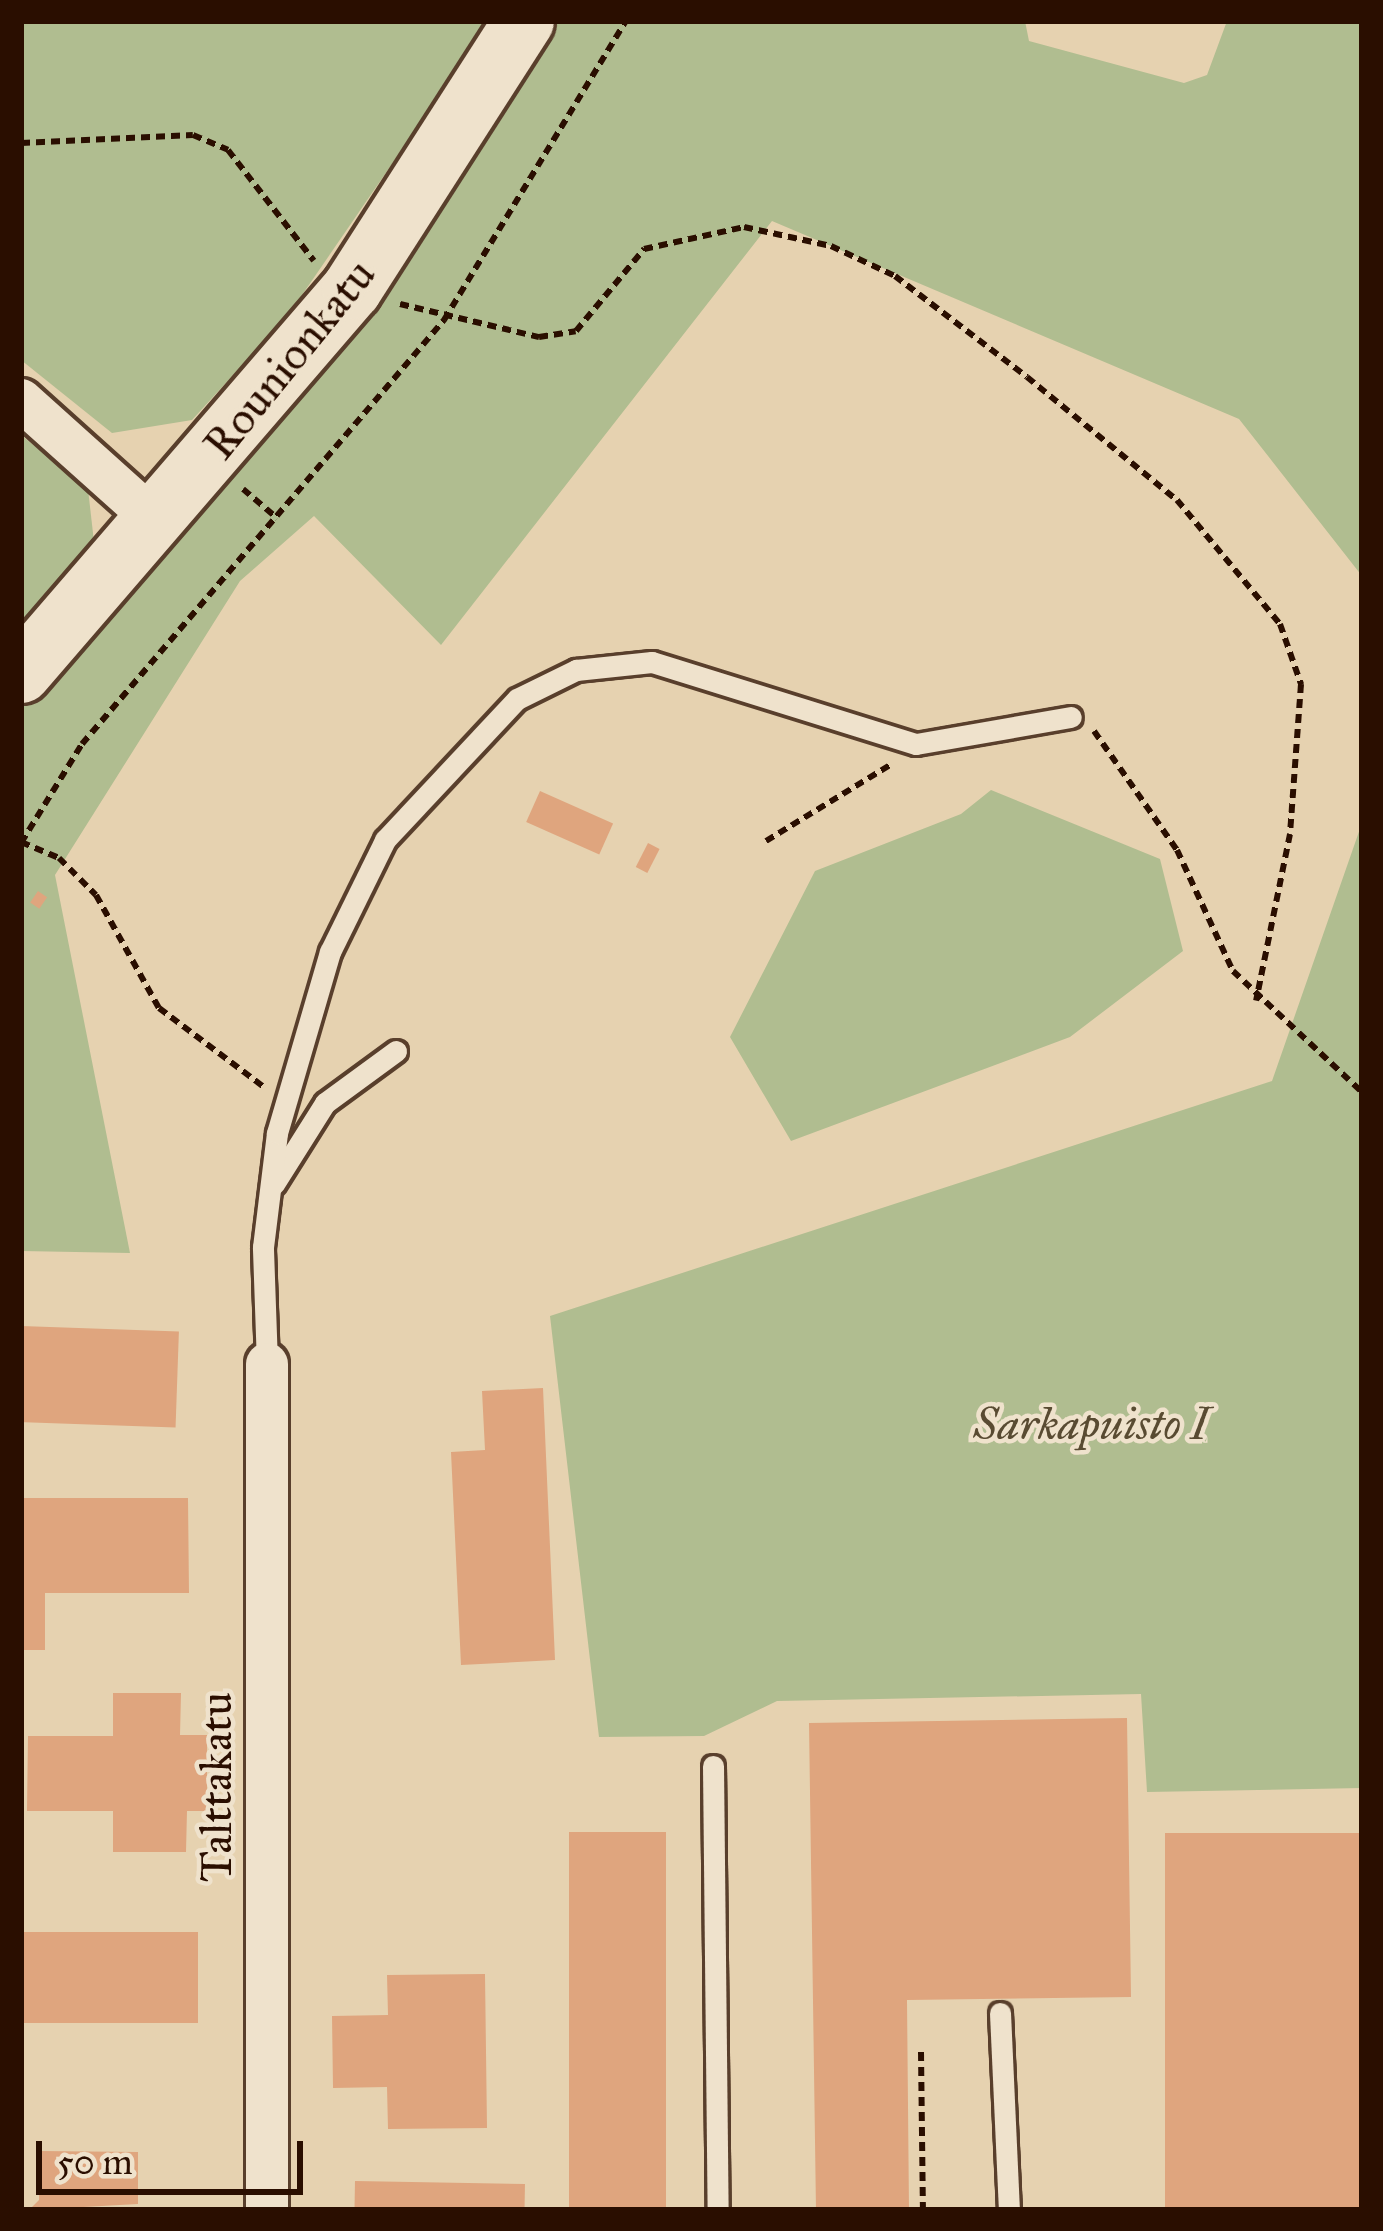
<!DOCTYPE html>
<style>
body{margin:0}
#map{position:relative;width:1383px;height:2231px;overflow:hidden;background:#e6d2b0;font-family:"IM FELL Great Primer",serif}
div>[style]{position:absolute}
.green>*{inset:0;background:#b0bd90}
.building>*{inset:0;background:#dfa57e;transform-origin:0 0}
.path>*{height:6px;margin-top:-3px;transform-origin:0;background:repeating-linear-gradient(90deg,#2a0e00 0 9px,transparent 0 15px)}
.roads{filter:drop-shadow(3px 0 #593f2c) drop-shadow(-3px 0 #593f2c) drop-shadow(0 3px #593f2c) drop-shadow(0 -3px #593f2c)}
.service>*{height:21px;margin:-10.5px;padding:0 10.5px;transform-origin:10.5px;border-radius:10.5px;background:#efe2cc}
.minor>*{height:42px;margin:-21px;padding:0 21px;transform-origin:21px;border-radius:21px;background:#efe2cc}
.secondary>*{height:60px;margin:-30px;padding:0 30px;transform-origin:30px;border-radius:30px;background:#efe2cc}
span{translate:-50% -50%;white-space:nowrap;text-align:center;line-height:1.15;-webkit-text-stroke:9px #efe2cc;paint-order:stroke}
.street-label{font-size:45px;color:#2a0e00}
.park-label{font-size:45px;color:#594b32;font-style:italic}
.frame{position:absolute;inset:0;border:24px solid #2a0e00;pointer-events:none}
.scale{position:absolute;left:36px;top:2141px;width:267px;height:54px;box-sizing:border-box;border:6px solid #2a0e00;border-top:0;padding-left:15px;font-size:36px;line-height:42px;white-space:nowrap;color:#2a0e00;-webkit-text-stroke:9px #efe2cc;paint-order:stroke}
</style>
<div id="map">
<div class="green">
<i style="clip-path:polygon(21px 21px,490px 21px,289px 314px,192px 420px,112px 433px,21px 360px)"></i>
<i style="clip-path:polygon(552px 21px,1025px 21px,1029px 41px,1184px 83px,1207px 75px,1227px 21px,1362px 21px,1362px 576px,1239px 419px,772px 221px,441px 645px,314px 516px,240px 581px,55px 875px,130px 1253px,21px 1251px,21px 704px,204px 496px)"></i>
<i style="clip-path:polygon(21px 435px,88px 489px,94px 542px,21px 627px)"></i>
<i style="clip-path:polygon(991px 790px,1160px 859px,1183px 951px,1070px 1037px,791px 1141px,730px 1037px,815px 871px,961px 814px)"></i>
<i style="clip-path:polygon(1362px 823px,1362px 1788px,1147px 1792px,1141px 1694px,777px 1701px,704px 1736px,599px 1737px,550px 1316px,1272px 1081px)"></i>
</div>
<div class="building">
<i style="left:540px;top:791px;width:80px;height:34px;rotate:24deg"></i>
<i style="left:648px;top:843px;width:13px;height:27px;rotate:27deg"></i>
<i style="left:38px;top:891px;width:11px;height:14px;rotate:34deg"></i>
<i style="left:21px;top:1326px;width:158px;height:96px;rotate:2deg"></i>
<i style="clip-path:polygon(543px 1388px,555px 1660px,461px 1665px,451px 1452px,485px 1450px,482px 1391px)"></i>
<i style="clip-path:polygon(21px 1498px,188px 1498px,189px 1593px,45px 1593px,45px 1650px,21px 1650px)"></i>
<i style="clip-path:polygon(113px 1693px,181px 1693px,180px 1735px,207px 1735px,207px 1811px,187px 1811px,186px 1852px,113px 1852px,113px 1811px,27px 1811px,28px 1736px,113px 1736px)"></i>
<i style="clip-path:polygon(1127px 1718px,1131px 1997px,907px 2000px,909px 2210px,816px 2210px,809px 1723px)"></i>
<i style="left:569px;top:1832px;width:97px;height:378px"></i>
<i style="left:1362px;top:1833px;width:377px;height:197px;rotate:90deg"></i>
<i style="left:198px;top:1932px;width:91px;height:177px;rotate:90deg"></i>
<i style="clip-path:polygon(485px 1974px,487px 2128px,388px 2129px,387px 2087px,333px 2088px,332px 2016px,388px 2015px,387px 1975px)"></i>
<i style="clip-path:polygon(40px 2151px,138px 2152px,138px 2204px,29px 2210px,39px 2200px)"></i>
<i style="left:355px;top:2181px;width:170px;height:29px;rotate:1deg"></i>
</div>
<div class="path">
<i style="left:21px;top:143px;width:172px;rotate:-2.7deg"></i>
<i style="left:193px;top:135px;width:38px;rotate:23deg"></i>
<i style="left:228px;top:150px;width:140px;rotate:52.2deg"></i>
<i style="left:400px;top:304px;width:143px;rotate:13.4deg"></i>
<i style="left:539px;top:337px;width:37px;rotate:-9deg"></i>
<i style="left:576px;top:331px;width:107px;rotate:-50.3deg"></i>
<i style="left:644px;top:249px;width:102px;rotate:-12.4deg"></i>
<i style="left:744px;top:227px;width:89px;rotate:12.3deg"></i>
<i style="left:831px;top:246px;width:71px;rotate:25.1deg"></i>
<i style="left:895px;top:276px;width:166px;rotate:37.4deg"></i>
<i style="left:1027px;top:377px;width:194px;rotate:39.4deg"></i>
<i style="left:1177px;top:500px;width:161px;rotate:50.3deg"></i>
<i style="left:1280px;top:624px;width:64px;rotate:70.7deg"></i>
<i style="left:1301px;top:684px;width:150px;rotate:94.2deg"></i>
<i style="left:1290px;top:834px;width:170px;rotate:101.5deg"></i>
<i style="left:243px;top:489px;width:45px;rotate:40.5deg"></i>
<i style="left:1094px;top:731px;width:145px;rotate:55.1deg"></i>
<i style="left:1177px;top:850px;width:133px;rotate:65.2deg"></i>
<i style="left:1233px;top:971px;width:177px;rotate:43.2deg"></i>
<i style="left:766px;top:841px;width:145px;rotate:-31.5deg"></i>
<i style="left:21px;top:842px;width:41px;rotate:22.8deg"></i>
<i style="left:59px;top:858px;width:52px;rotate:45deg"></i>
<i style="left:96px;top:895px;width:129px;rotate:60.9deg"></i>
<i style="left:159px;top:1008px;width:133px;rotate:37deg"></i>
<i style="left:21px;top:843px;width:116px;rotate:-58.4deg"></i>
<i style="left:82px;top:744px;width:558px;rotate:-49.51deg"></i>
<i style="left:444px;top:320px;width:350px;rotate:-58.7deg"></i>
<i style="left:921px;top:2052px;width:158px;rotate:89.3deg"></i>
</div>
<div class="roads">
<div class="service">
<i style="left:274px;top:1184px;width:96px;rotate:-57.8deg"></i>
<i style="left:325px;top:1103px;width:88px;rotate:-36.2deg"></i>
<i style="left:267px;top:1364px;width:117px;rotate:-92deg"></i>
<i style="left:263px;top:1247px;width:115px;rotate:-83deg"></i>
<i style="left:277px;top:1133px;width:189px;rotate:-73.7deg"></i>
<i style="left:330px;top:952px;width:125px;rotate:-63.8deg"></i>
<i style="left:385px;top:840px;width:193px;rotate:-46.9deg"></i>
<i style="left:517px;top:699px;width:66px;rotate:-26.2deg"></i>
<i style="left:576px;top:670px;width:76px;rotate:-6deg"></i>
<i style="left:652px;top:662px;width:276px;rotate:17.3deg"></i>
<i style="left:916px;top:744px;width:157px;rotate:-9.9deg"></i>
<i style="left:713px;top:1766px;width:444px;rotate:89.4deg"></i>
<i style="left:1000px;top:2013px;width:197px;rotate:87.4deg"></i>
</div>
<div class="minor">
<i style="left:21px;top:400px;width:181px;rotate:41.9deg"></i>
<i style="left:267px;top:1364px;width:846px;rotate:90deg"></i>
</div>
<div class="secondary">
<i style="left:21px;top:673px;width:507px;rotate:-49.24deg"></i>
<i style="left:352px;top:289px;width:318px;rotate:-57.3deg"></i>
</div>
</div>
<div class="street-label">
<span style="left:289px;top:359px;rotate:-51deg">Rounionkatu</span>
<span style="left:216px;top:1787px;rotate:-90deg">Talttakatu</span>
</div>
<div class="park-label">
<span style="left:1091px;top:1424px">Sarkapuisto I</span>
</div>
<div class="frame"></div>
<div class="scale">50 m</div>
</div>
